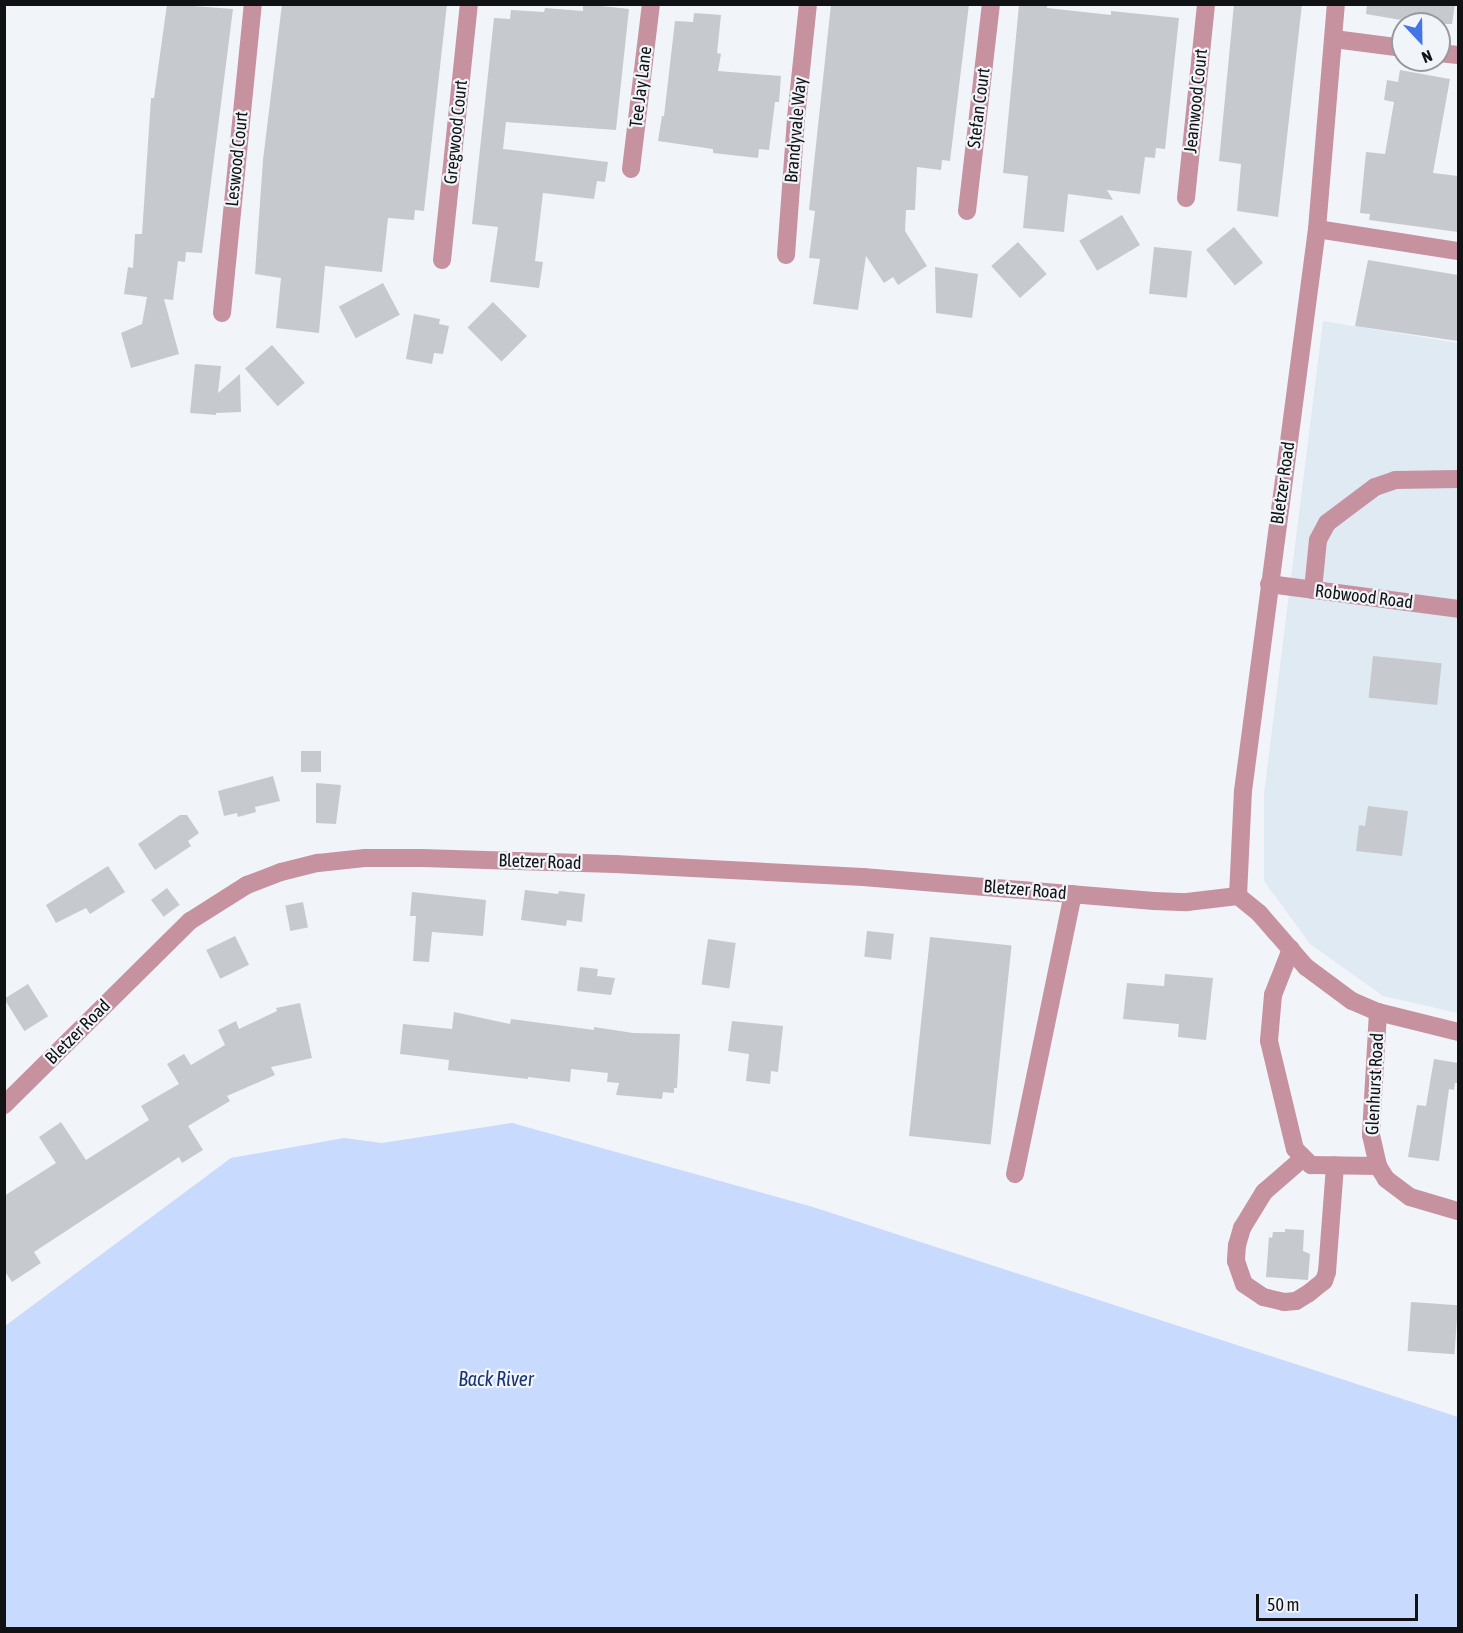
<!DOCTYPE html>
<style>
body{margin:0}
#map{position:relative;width:1463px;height:1633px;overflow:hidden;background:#f1f5f9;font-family:"Asap Condensed",sans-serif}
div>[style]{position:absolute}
.built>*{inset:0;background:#e0eaf3}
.water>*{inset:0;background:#c8dafd}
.building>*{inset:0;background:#c6cace;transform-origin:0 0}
.minor>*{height:18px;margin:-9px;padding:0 9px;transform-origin:9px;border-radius:9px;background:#c792a0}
span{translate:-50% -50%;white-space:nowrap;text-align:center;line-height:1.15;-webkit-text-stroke:4.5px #f1f5f9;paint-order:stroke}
.street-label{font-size:18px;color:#111214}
.water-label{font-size:20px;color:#183475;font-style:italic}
.frame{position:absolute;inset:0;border:6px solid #111214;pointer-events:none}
.north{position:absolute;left:1391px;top:12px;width:60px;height:60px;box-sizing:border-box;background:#f1f5f9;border:2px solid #979a9d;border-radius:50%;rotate:158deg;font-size:16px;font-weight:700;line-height:24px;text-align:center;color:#111214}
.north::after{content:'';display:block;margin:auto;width:21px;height:27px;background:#4475e7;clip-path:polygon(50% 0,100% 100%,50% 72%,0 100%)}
.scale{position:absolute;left:1256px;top:1594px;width:162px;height:27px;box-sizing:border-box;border:3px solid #111214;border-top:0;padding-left:8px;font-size:18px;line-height:21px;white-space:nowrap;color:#111214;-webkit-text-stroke:4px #f1f5f9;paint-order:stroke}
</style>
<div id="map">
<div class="built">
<i style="clip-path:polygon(1323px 321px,1458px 343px,1458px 1013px,1383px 996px,1310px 944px,1264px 881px,1264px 794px)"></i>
</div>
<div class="water">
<i style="clip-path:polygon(512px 1123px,813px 1207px,1458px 1417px,1458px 1628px,5px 1628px,5px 1326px,231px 1158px,344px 1138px,382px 1143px)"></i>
</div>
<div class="building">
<i style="clip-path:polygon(167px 4px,233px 9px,202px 253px,186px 252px,185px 262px,178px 261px,173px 300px,164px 299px,179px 354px,131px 368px,121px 333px,142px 324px,147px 297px,124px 294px,128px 267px,133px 268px,135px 234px,142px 234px,151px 98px,154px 98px)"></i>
<i style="clip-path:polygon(282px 4px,447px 4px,424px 211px,415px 210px,414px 220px,388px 218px,382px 272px,325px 266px,319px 333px,276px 328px,281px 278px,255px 274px,263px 160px)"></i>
<i style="clip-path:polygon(583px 4px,629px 9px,616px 130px,506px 122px,503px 149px,608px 162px,605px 182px,597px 181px,594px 199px,543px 193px,535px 261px,543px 262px,539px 288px,490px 282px,498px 227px,472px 224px,494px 18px,510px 19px,511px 10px,544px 12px,545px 8px,583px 11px)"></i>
<i style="clip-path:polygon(831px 4px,969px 4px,950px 161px,942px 160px,941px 170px,917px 167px,915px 210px,906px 210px,905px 231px,927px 266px,898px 285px,893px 277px,884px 283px,866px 256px,858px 310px,813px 304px,820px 259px,809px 258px,815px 211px,809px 210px)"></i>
<i style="clip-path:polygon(1047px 4px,1047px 8px,1111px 15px,1111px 11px,1179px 18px,1165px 149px,1156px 148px,1155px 158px,1145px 157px,1140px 194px,1107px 190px,1113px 200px,1068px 194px,1064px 232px,1023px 228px,1028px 176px,1003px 173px,1019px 5px)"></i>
<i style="clip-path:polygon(1234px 4px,1302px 4px,1278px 217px,1237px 211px,1241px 164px,1219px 161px)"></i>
<i style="clip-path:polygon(1367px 4px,1455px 4px,1452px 24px,1400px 24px,1401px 20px,1366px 14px)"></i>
<i style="clip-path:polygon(694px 13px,721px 15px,717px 53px,721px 54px,718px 71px,781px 76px,779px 102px,775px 102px,769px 150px,759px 149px,758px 158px,713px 153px,713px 149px,658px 141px,662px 116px,664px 116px,675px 21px,693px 22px)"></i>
<i style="clip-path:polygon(1400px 70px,1450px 79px,1433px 173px,1458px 176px,1458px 232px,1369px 220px,1370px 214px,1360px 213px,1366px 152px,1385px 154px,1394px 102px,1384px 100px,1387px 80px,1398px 82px)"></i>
<i style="left:1122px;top:215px;width:35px;height:50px;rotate:59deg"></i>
<i style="left:1234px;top:227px;width:46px;height:36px;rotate:51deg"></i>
<i style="left:1018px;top:242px;width:43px;height:36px;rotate:48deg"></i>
<i style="left:1154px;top:247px;width:38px;height:47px;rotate:6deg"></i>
<i style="clip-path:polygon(1368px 260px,1458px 275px,1458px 341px,1355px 326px)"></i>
<i style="clip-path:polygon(935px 267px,978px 274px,972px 318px,936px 313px)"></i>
<i style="left:383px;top:283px;width:36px;height:50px;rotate:62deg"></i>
<i style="left:493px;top:302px;width:48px;height:36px;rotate:45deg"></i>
<i style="clip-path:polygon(414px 314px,440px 319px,439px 324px,449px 326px,443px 354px,434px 353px,432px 364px,406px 359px)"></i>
<i style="left:272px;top:345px;width:50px;height:36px;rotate:49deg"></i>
<i style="clip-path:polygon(195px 364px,221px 366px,218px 393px,240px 374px,241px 412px,216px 413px,216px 415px,190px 413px)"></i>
<i style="left:1373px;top:656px;width:69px;height:42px;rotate:6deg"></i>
<i style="left:301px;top:751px;width:20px;height:21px"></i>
<i style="clip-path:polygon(273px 776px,280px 801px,255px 807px,256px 812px,238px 817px,237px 813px,224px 816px,218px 791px)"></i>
<i style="clip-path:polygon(316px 783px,341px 785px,336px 824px,316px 823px)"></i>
<i style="clip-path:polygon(1368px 806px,1408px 811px,1402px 856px,1356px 851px,1359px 825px,1365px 826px)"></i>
<i style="clip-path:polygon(180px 815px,187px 815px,199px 833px,188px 841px,191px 846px,155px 870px,138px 844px)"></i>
<i style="clip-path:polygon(108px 866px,125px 892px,90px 914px,86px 908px,56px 923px,46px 905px)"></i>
<i style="left:167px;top:888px;width:21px;height:20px;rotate:53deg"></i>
<i style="clip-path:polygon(525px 890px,558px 894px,559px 891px,585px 894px,582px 922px,567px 920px,566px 926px,521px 920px)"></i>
<i style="clip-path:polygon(412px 892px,486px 900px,483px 936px,432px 932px,429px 962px,413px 961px,416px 916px,410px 916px)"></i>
<i style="left:303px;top:902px;width:26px;height:18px;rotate:79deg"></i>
<i style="left:867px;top:931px;width:27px;height:26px;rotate:6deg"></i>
<i style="left:235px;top:936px;width:32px;height:32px;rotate:64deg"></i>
<i style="left:930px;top:937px;width:82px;height:200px;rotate:6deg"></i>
<i style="left:708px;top:939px;width:28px;height:46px;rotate:8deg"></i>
<i style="clip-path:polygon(580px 967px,598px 969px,597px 976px,615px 978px,611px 995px,577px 991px)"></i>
<i style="clip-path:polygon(1165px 974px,1213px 978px,1206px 1040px,1178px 1037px,1179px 1024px,1123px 1019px,1127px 983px,1164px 986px)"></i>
<i style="left:28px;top:984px;width:38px;height:28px;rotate:58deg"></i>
<i style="clip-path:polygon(300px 1003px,312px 1058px,271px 1067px,275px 1075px,227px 1096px,230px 1101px,188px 1126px,203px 1150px,182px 1163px,179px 1157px,34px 1252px,41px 1263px,12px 1282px,4px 1270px,4px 1196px,56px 1163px,39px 1137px,61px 1122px,86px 1160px,149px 1120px,141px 1106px,179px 1084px,167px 1064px,184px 1054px,191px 1065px,225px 1045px,218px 1030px,236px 1021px,239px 1029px,277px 1011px,276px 1008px)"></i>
<i style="clip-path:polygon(454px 1012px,510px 1024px,511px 1019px,594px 1030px,594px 1027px,633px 1033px,680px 1034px,677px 1088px,674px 1088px,674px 1093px,663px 1092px,662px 1099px,616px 1095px,619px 1083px,607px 1082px,608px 1073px,571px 1069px,570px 1082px,528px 1077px,528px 1079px,448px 1070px,449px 1060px,400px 1054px,403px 1024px,452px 1029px)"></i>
<i style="clip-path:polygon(732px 1021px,783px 1026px,778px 1072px,771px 1071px,770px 1084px,746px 1081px,749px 1054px,728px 1051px)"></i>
<i style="clip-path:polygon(1434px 1059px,1458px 1063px,1458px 1083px,1455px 1083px,1454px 1090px,1449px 1089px,1439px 1161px,1408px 1157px,1417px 1105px,1426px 1106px)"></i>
<i style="clip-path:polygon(1285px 1229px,1304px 1230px,1303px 1251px,1310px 1254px,1308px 1280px,1266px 1277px,1269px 1237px,1272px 1238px,1273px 1232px,1285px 1232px)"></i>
<i style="left:1411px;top:1302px;width:47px;height:49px;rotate:4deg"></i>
</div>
<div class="minor">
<i style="left:1334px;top:39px;width:70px;rotate:7.4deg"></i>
<i style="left:1439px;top:53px;width:19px;rotate:6deg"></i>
<i style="left:631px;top:169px;width:166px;rotate:-83.1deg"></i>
<i style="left:1186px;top:198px;width:195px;rotate:-84.1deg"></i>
<i style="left:967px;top:211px;width:208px;rotate:-83.4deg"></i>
<i style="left:1317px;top:229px;width:143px;rotate:8.9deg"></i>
<i style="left:786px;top:255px;width:137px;rotate:-85.8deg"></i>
<i style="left:796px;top:118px;width:115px;rotate:-84deg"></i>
<i style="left:442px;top:260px;width:257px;rotate:-84deg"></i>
<i style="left:222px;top:313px;width:311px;rotate:-84.3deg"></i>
<i style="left:1269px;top:584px;width:191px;rotate:7.5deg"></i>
<i style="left:1313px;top:590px;width:50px;rotate:-84.3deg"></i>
<i style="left:1318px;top:540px;width:19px;rotate:-62deg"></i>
<i style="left:1327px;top:523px;width:60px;rotate:-36.9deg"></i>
<i style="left:1375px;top:487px;width:21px;rotate:-19deg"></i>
<i style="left:1395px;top:480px;width:63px;rotate:-0.9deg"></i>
<i style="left:1238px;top:896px;width:105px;rotate:-87.3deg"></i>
<i style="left:1243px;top:791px;width:567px;rotate:-82.5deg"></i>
<i style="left:1317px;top:229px;width:226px;rotate:-85.2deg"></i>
<i style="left:1238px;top:896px;width:27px;rotate:39deg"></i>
<i style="left:1259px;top:913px;width:72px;rotate:49deg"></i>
<i style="left:1306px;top:967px;width:57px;rotate:36.5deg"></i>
<i style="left:1352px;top:1001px;width:28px;rotate:23deg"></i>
<i style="left:1378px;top:1012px;width:82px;rotate:14deg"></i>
<i style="left:1291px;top:949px;width:49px;rotate:111.4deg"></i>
<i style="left:1273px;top:995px;width:46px;rotate:95deg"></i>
<i style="left:1269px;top:1041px;width:111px;rotate:76.5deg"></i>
<i style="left:1295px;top:1149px;width:23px;rotate:45deg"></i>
<i style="left:1311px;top:1165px;width:67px;rotate:0.9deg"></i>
<i style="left:1378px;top:1012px;width:123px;rotate:93.3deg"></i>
<i style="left:1371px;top:1135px;width:32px;rotate:77deg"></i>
<i style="left:1378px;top:1166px;width:15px;rotate:58deg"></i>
<i style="left:1386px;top:1179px;width:30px;rotate:37deg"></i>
<i style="left:1410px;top:1197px;width:50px;rotate:16.3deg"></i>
<i style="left:4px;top:1105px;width:262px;rotate:-44.7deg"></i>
<i style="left:190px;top:921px;width:67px;rotate:-32.3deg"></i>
<i style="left:247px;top:885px;width:36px;rotate:-21deg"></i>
<i style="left:281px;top:872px;width:38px;rotate:-14deg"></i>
<i style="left:318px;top:863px;width:47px;rotate:-6.1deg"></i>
<i style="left:365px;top:858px;width:57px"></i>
<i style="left:422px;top:858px;width:193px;rotate:1.8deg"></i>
<i style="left:615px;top:864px;width:248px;rotate:3deg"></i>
<i style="left:863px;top:877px;width:292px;rotate:4.7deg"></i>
<i style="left:1154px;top:901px;width:33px;rotate:2deg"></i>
<i style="left:1187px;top:902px;width:51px;rotate:-6.7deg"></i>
<i style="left:1302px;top:1159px;width:50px;rotate:139deg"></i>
<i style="left:1264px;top:1192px;width:42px;rotate:121.4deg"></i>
<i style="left:1242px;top:1228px;width:18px;rotate:106deg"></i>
<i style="left:1237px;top:1245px;width:16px;rotate:94deg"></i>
<i style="left:1236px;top:1261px;width:24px;rotate:71deg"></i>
<i style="left:1244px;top:1284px;width:23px;rotate:34deg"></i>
<i style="left:1263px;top:1297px;width:22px;rotate:13deg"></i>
<i style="left:1284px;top:1302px;width:12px;rotate:-5deg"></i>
<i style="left:1296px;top:1301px;width:15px;rotate:-32deg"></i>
<i style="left:1309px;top:1293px;width:19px;rotate:-39deg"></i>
<i style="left:1324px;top:1281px;width:9px;rotate:-72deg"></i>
<i style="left:1327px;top:1272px;width:107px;rotate:-85.7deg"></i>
<i style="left:1015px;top:1174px;width:286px;rotate:-78.3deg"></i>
</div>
<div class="street-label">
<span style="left:641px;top:87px;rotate:-83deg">Tee Jay Lane</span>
<span style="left:1196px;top:101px;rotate:-84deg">Jeanwood Court</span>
<span style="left:979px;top:108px;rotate:-83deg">Stefan Court</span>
<span style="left:796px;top:130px;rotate:-85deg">Brandyvale Way</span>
<span style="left:456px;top:132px;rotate:-84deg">Gregwood Court</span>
<span style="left:237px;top:159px;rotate:-84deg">Leswood Court</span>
<span style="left:1283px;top:483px;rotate:-82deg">Bletzer Road</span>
<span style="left:1364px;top:597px;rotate:7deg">Robwood Road</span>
<span style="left:540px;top:862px;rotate:2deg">Bletzer Road</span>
<span style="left:1025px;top:890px;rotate:5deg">Bletzer Road</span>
<span style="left:78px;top:1032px;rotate:-45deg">Bletzer Road</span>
<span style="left:1375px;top:1084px;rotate:-87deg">Glenhurst Road</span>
</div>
<div class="water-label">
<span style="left:496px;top:1378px">Back River</span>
</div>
<div class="frame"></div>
<div class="north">N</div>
<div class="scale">50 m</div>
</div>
